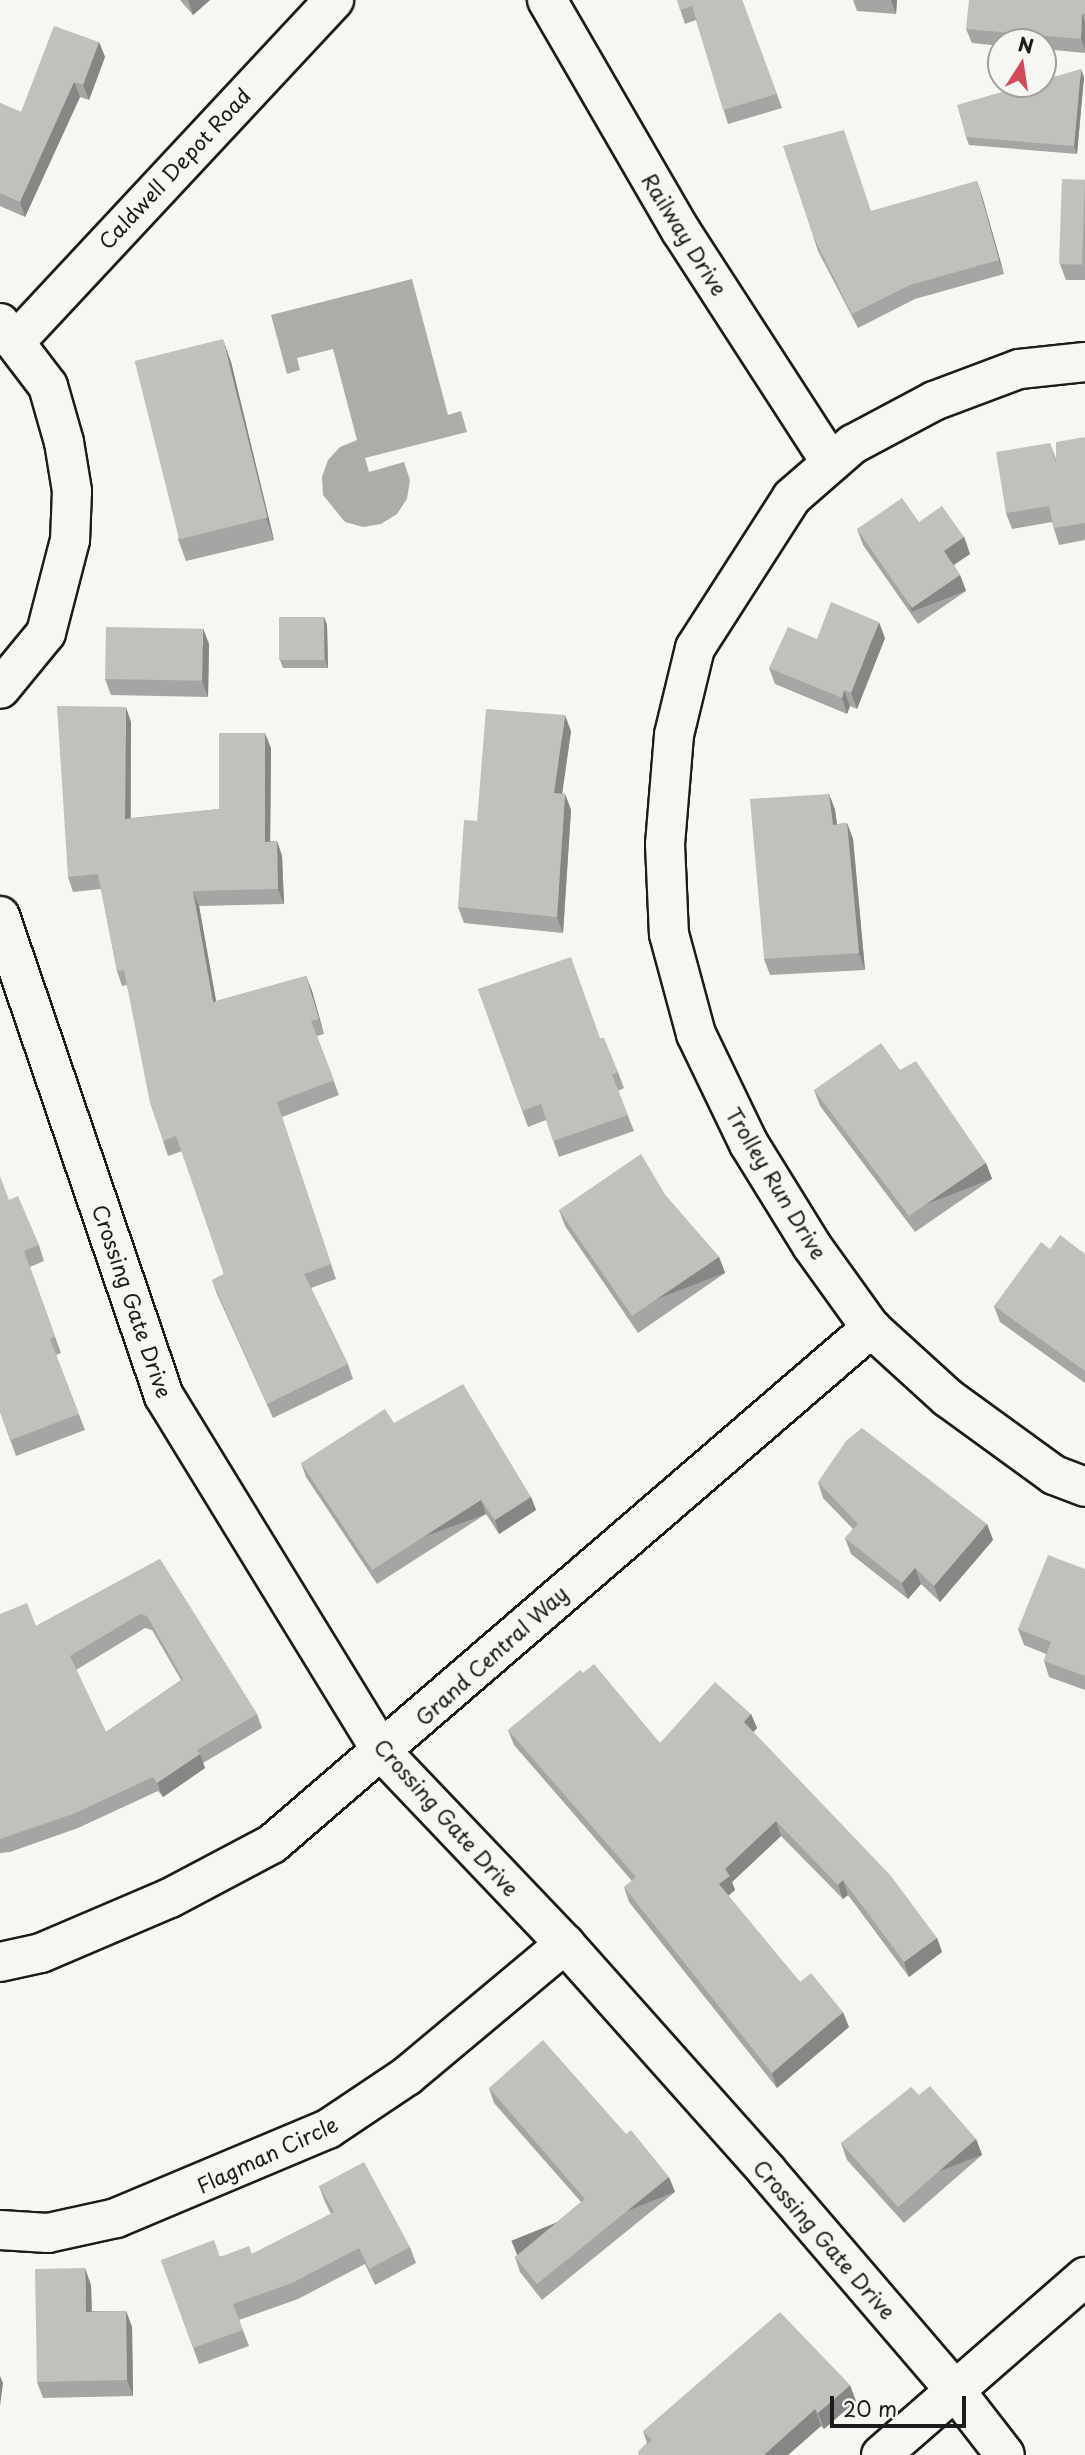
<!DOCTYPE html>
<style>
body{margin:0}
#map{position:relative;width:1085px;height:2455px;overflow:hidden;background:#f6f6f2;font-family:"Playpen Sans",sans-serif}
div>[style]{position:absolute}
.water>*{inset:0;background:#acaca9}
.roads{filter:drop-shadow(2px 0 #1c1c1c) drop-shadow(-2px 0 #1c1c1c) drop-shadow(0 2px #1c1c1c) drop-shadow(0 -2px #1c1c1c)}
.minor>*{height:38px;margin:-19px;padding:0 19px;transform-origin:19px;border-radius:19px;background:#f6f6f2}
.wall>*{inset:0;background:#a5a5a3}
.shaded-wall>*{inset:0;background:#868684;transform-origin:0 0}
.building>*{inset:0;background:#c0c0bd;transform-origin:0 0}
span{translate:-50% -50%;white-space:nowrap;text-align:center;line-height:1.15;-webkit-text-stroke:7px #f6f6f2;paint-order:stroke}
.street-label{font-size:21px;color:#1c1c1c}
.north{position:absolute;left:987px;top:28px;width:70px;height:70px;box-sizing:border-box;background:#f6f6f2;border:2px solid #9f9f9c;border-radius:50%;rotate:12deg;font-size:19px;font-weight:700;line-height:28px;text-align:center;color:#1c1c1c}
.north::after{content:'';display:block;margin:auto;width:24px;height:32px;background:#d1495b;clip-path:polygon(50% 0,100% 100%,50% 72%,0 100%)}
.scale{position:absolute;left:830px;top:2396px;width:136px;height:32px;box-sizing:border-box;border:4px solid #1c1c1c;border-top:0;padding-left:9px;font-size:21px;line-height:24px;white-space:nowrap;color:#1c1c1c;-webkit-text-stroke:5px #f6f6f2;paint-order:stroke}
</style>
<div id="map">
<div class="water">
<i style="clip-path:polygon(412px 279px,448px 415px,461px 411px,467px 432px,365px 458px,369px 472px,404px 462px,410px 480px,407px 499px,397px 514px,381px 524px,363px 527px,345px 522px,323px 495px,322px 477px,328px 460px,340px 447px,357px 440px,333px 349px,297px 358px,300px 370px,287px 374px,271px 315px)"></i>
</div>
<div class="roads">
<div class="minor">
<i style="left:547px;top:0;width:267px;rotate:59.9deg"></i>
<i style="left:681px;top:231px;width:276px;rotate:57.1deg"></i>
<i style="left:0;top:323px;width:79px;rotate:52.7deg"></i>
<i style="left:48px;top:386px;width:58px;rotate:74.1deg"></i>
<i style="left:64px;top:442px;width:50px;rotate:80.7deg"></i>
<i style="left:72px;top:491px;width:49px;rotate:92.3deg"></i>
<i style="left:70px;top:540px;width:96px;rotate:104.5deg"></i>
<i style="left:46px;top:633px;width:72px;rotate:129.4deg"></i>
<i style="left:17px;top:340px;width:465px;rotate:-47deg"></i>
<i style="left:1085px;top:362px;width:66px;rotate:173.9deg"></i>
<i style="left:1019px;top:369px;width:91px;rotate:159.4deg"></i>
<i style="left:934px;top:401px;width:92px;rotate:152deg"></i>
<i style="left:853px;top:444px;width:81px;rotate:139deg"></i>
<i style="left:792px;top:497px;width:179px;rotate:122.7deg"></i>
<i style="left:695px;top:648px;width:89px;rotate:103.6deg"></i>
<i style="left:674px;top:735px;width:109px;rotate:94.7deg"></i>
<i style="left:665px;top:844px;width:90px;rotate:87.5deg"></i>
<i style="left:669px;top:934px;width:104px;rotate:74.9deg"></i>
<i style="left:696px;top:1034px;width:122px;rotate:64.3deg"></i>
<i style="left:749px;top:1144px;width:120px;rotate:58.3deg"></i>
<i style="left:812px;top:1246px;width:101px;rotate:54.3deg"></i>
<i style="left:871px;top:1328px;width:104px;rotate:42.3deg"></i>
<i style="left:948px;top:1398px;width:131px;rotate:36deg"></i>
<i style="left:1054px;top:1475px;width:33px;rotate:21deg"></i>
<i style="left:0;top:916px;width:507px;rotate:71.14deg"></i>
<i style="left:164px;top:1396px;width:417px;rotate:58.5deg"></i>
<i style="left:382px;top:1752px;width:265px;rotate:46.4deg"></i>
<i style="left:565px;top:1944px;width:304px;rotate:48.3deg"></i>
<i style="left:767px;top:2171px;width:287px;rotate:49.4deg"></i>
<i style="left:954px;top:2389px;width:83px;rotate:52.3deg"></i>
<i style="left:0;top:1962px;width:42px;rotate:-12.4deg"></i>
<i style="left:41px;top:1953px;width:140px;rotate:-23.1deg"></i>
<i style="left:170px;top:1898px;width:115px;rotate:-27.9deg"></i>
<i style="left:272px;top:1844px;width:791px;rotate:-40.74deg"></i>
<i style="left:0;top:2230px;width:48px;rotate:3.6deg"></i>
<i style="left:48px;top:2233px;width:70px;rotate:-12.4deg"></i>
<i style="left:116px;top:2218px;width:230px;rotate:-22.8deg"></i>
<i style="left:328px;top:2129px;width:95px;rotate:-33.9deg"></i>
<i style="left:407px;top:2076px;width:206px;rotate:-39.9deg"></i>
<i style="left:881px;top:2455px;width:271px;rotate:-41.1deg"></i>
</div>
</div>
<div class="wall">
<i style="clip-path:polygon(180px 0,210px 0,193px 15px)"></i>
<i style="clip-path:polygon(677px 0,742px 0,782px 108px,728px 124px,696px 20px,685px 24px)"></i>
<i style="clip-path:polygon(853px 0,897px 0,896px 14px,857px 11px)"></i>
<i style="clip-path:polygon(1085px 0,1085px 53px,1043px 49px,1043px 42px,1001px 42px,1001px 46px,972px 43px,966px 29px)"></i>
<i style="clip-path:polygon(99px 42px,105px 57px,89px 100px,80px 97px,25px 217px,0 206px,0 103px,21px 112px)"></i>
<i style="clip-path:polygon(1084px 77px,1077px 154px,969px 145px,966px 137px)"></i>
<i style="clip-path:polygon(1085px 180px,1085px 280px,1066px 280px,1060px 264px)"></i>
<i style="clip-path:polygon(977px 181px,982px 196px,1004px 274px,915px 299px,858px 328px,818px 251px,813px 236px,872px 211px)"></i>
<i style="clip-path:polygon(231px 362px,274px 540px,186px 561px,178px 539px)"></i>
<i style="clip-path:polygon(1085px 437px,1085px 540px,1059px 545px,1052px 522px,1012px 529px,1006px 513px,1050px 443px,1056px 459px)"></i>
<i style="clip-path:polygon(919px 522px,964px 537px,970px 554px,954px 565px,960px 575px,966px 591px,918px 624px,863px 545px,857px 529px)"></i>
<i style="clip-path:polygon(324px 617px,327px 625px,328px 668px,283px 668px,280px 660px)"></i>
<i style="clip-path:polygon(885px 638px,857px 709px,850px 706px,847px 714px,775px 684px,769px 668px,817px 639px)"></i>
<i style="clip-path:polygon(209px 644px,208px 697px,111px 695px,105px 679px)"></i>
<i style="clip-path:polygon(131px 722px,131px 818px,219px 809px,271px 748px,270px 841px,277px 841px,282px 856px,284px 904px,199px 906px,216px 1001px,306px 976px,312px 991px,324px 1034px,317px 1036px,339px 1095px,282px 1117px,336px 1279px,311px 1288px,348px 1364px,353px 1379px,273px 1418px,217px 1294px,212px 1280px,224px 1274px,182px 1151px,168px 1156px,163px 1141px,127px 985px,122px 986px,117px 971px,101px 889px,73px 892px,68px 877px)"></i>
<i style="clip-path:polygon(571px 731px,562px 793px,565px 794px,571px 810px,563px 933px,464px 923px,458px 907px,477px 821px)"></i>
<i style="clip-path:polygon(829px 794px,835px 810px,837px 824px,847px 823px,853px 839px,865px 970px,770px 975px,764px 959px)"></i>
<i style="clip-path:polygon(478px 989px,600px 1038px,618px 1072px,624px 1088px,618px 1091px,634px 1131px,559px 1157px,546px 1120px,528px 1127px)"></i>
<i style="clip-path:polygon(900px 1070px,986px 1163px,992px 1179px,915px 1232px,820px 1106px,814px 1090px)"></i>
<i style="clip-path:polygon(666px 1196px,719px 1257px,725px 1273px,638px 1333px,565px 1226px,559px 1210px)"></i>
<i style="clip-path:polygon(9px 1200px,39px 1245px,44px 1261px,30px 1267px,61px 1353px,56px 1355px,85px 1430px,16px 1456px,0 1412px)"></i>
<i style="clip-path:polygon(1050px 1249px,1085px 1254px,1085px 1383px,1000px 1322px,994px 1306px)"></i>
<i style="clip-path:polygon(394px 1423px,531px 1497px,536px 1510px,499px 1534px,486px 1514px,377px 1584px,306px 1477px,301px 1463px)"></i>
<i style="clip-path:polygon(818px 1482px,987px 1524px,993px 1540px,940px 1602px,921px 1584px,908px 1599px,851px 1554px,845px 1538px,853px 1529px,823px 1498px)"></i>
<i style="clip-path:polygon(evenodd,160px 1559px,257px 1714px,262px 1728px,203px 1763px,205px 1768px,163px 1797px,158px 1791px,78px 1828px,10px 1852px,0 1853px,0 1614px,36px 1626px,160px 1559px,145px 1628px,152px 1630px,181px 1680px,106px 1732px,76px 1670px,145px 1628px)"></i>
<i style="clip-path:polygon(1085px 1569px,1085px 1690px,1049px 1677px,1044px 1661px,1046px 1654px,1024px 1645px,1018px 1629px)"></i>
<i style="clip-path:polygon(583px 1673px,660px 1743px,751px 1714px,757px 1728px,753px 1732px,937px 1938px,942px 1952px,909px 1977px,848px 1895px,843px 1899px,781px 1836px,732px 1882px,735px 1890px,728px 1896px,800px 1982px,849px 2027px,777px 2088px,629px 1902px,624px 1887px,632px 1881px,514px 1745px,508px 1730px)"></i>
<i style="clip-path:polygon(489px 2088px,626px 2134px,675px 2192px,542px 2300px,520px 2272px,515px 2257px,581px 2202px,494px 2103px)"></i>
<i style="clip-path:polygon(919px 2095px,976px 2139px,982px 2155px,904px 2223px,847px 2160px,841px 2143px)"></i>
<i style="clip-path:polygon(319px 2186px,410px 2247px,416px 2263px,375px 2285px,365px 2264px,298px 2299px,239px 2320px,249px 2346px,199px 2364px,161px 2260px,252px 2254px,331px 2214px,325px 2202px)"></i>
<i style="clip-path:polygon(91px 2285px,92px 2311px,126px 2311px,132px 2327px,133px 2396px,43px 2398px,37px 2382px)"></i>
<i style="clip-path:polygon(856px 2401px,824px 2429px,821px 2426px,788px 2455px,639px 2455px,638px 2452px,647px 2443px,643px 2431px)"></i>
</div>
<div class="shaded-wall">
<i style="clip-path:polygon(188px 0,210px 0,193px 15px)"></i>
<i style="clip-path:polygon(891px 0,897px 0,896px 14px)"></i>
<i style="clip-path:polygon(1082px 14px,1085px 22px,1085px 50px,1081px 39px)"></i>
<i style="clip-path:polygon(99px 42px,105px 57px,89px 100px,83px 85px)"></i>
<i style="clip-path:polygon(1081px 69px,1084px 77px,1077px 154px,1074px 146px)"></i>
<i style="clip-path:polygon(74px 82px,80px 97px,25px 217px,20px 202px)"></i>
<i style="clip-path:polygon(977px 181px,982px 196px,1004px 274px,999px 260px)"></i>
<i style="clip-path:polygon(223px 339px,231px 362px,274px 540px,266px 518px)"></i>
<i style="clip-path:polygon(964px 537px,970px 554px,950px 567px,944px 551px)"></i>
<i style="left:960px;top:575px;width:17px;height:58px;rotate:69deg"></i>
<i style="clip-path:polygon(324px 617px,327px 625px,328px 668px,325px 659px)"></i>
<i style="clip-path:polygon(879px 622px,885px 638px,857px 709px,851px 693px)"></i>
<i style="clip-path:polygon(203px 628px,209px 644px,208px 697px,202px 681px)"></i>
<i style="clip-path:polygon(844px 690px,850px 706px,847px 714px,842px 698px)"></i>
<i style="clip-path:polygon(126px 707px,131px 722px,130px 833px,125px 819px)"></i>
<i style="clip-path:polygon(565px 715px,571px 731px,560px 809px,554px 793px)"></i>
<i style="clip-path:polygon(265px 733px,271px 748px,270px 856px,265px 842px)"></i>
<i style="clip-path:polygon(565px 794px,571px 810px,563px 933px,557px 917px)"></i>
<i style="clip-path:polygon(829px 794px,835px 810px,839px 841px,833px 825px)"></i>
<i style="clip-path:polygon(847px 823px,853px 839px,865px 970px,859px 953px)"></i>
<i style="clip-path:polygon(277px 841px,282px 856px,284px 904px,278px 889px)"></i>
<i style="clip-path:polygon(193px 891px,199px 906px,219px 1017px,213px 1002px)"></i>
<i style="clip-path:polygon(306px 976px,312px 991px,324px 1034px,319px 1019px)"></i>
<i style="left:986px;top:1163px;width:17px;height:93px;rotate:69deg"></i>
<i style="left:719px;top:1257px;width:17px;height:105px;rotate:69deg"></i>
<i style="clip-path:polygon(531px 1497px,536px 1510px,499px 1534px,495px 1520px)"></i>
<i style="left:481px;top:1500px;width:15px;height:130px;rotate:70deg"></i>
<i style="clip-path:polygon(987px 1524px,993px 1540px,940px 1602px,934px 1586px)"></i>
<i style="clip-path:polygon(915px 1568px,921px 1584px,908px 1599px,902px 1583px)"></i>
<i style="clip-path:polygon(751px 1714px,757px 1728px,749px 1737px,744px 1722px)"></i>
<i style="clip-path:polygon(200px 1754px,205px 1768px,163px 1797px,157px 1783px)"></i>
<i style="clip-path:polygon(776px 1821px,781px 1836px,732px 1882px,735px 1890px,724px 1899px,719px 1884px,725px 1869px)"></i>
<i style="clip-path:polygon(843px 1880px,848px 1895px,843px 1899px,838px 1885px)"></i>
<i style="clip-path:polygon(937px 1938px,942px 1952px,909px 1977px,904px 1962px)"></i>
<i style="clip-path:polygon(843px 2012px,849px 2027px,777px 2088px,772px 2073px)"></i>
<i style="left:976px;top:2139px;width:17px;height:103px;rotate:69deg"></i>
<i style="left:669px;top:2177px;width:16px;height:170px;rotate:68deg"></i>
<i style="clip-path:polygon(85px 2268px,91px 2285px,92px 2328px,86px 2312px)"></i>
<i style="clip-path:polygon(126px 2311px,132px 2327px,133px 2396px,127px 2380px)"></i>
<i style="clip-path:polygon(0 2376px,3px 2383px,0 2406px)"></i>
<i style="clip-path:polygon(850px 2385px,856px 2401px,824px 2429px,818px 2413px)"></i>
<i style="clip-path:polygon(815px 2409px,821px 2426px,788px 2455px,764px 2455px)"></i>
</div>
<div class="building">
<i style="clip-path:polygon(677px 0,742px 0,777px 94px,723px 110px,692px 6px,680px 10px)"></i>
<i style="clip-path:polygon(969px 0,1085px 0,1085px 14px,1082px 14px,1081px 39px,966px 29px)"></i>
<i style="clip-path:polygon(54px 26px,99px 42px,83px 85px,74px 82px,20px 202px,0 193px,0 103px,21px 112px)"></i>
<i style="clip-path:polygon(1081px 69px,1074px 146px,966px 137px,957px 105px,1029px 84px,1043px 84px,1043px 80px)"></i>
<i style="clip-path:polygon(844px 130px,871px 211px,977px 181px,999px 260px,910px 285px,852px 314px,813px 236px,783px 146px)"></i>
<i style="left:1062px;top:179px;width:23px;height:85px;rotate:2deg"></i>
<i style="left:223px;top:339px;width:184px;height:91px;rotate:76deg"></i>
<i style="clip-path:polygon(1085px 437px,1085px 523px,1054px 528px,1049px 506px,1006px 513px,996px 452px,1050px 443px,1056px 463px,1056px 442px)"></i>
<i style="clip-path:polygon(902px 498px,919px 522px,942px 506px,964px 537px,944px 551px,960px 575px,912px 608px,857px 529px)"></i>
<i style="clip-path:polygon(831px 602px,879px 622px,851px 693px,844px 690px,842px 698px,769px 668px,788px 627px,817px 639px)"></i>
<i style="left:279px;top:617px;width:45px;height:43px"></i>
<i style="left:106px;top:627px;width:97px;height:52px;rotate:1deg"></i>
<i style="clip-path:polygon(57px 706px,126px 707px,125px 819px,219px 809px,219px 733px,265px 733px,265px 842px,277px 841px,278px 889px,193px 891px,213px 1002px,306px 976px,319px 1019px,311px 1021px,334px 1080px,277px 1102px,331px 1264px,304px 1274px,348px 1364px,267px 1404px,212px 1280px,224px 1274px,176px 1136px,163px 1141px,150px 1103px,124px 970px,117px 971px,98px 874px,68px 877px)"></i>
<i style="clip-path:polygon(486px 709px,565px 715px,554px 793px,565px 794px,557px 917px,458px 907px,464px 820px,477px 821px)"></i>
<i style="clip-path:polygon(829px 794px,833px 825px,847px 823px,859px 953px,764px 959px,750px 799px)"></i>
<i style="clip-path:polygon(571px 957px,600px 1038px,604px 1038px,618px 1072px,612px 1075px,628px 1115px,553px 1141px,541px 1104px,522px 1111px,478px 989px)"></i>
<i style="clip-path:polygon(881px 1043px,900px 1070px,916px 1061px,986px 1163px,909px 1216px,814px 1090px)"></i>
<i style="clip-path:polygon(641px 1154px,666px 1196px,719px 1257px,632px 1316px,559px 1210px)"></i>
<i style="clip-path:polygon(0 1176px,9px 1200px,18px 1196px,39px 1245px,24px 1251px,55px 1337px,50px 1339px,79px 1414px,11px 1440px,0 1412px)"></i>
<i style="clip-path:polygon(1060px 1235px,1085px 1254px,1085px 1371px,994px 1306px,1041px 1242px,1050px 1249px)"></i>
<i style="clip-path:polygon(463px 1384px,531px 1497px,495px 1520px,481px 1500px,372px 1570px,301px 1463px,385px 1409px,394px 1423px)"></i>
<i style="clip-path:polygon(862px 1428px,987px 1524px,934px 1586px,915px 1568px,902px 1583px,845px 1538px,858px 1524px,818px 1482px,846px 1441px)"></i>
<i style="clip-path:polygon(1048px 1555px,1085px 1569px,1085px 1676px,1044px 1661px,1051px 1642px,1018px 1629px)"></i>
<i style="clip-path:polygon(evenodd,160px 1559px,257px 1714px,197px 1750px,200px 1754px,157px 1783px,153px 1777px,73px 1814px,0 1839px,0 1614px,27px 1603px,36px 1626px,160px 1559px,140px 1614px,147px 1616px,183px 1679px,106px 1732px,70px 1656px,140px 1614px)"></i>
<i style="clip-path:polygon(594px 1664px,660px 1743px,715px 1682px,751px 1714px,744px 1722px,891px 1876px,937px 1938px,904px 1962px,843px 1880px,838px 1885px,776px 1821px,725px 1869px,730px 1876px,719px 1884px,800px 1982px,811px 1973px,843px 2012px,772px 2073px,624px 1887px,636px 1877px,508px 1730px,580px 1670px,583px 1673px)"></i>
<i style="clip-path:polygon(543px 2040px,626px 2134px,631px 2130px,669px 2177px,537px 2284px,515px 2257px,585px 2199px,489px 2088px)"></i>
<i style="clip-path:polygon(930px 2086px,976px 2139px,898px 2207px,841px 2143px,911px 2087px,919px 2095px)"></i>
<i style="clip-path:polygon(364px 2162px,410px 2247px,369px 2269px,359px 2248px,292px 2283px,233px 2304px,243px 2330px,193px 2348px,161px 2260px,214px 2240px,220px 2257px,249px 2246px,252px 2254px,334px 2212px,319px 2186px)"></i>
<i style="clip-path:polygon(85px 2268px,86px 2312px,126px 2311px,127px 2380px,37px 2382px,35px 2269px)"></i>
<i style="clip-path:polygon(780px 2312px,850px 2385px,818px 2413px,815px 2409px,764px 2455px,640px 2455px,638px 2452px,652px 2440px,643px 2431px)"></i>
</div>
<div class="street-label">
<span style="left:174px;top:168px;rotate:-47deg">Caldwell Depot Road</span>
<span style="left:685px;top:234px;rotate:58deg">Railway Drive</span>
<span style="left:777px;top:1183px;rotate:59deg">Trolley Run Drive</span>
<span style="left:133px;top:1301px;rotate:71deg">Crossing Gate Drive</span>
<span style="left:491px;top:1655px;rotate:-42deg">Grand Central Way</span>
<span style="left:447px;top:1817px;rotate:48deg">Crossing Gate Drive</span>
<span style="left:267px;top:2154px;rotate:-25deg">Flagman Circle</span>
<span style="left:825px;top:2239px;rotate:49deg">Crossing Gate Drive</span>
</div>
<div class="north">N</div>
<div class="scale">20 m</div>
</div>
